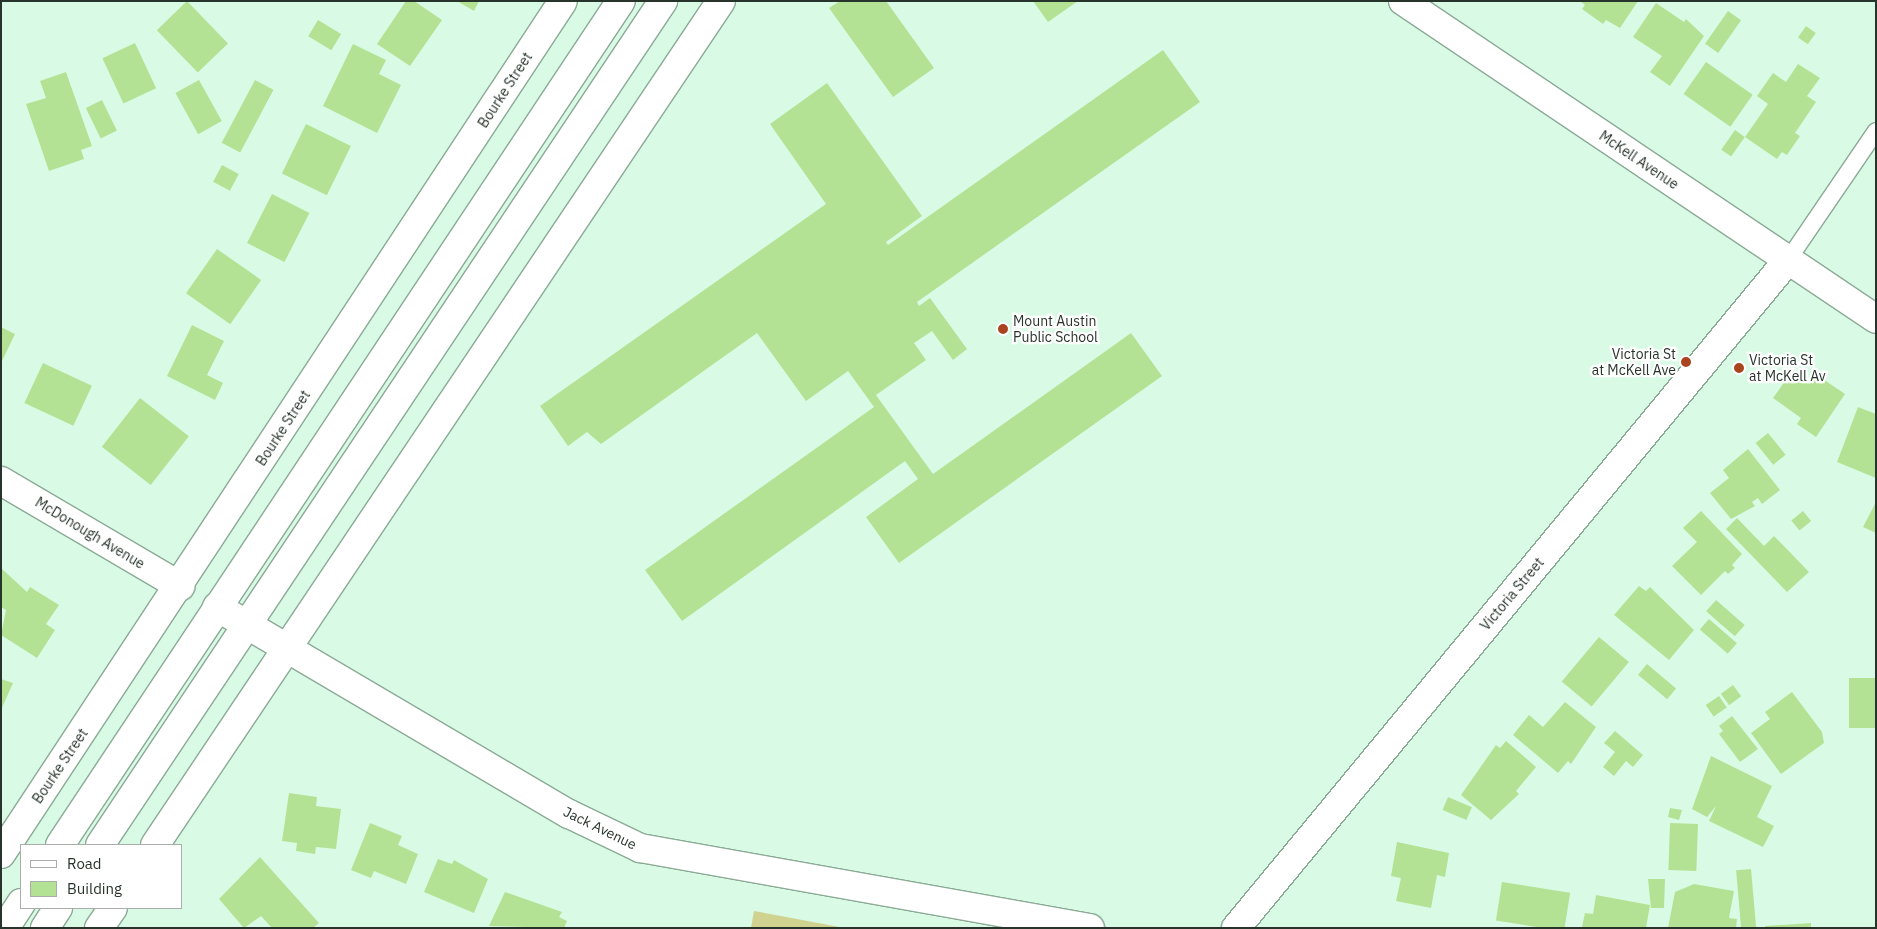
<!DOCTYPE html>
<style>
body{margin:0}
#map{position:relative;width:1877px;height:929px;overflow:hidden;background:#d9fbe5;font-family:"IBM Plex Sans",sans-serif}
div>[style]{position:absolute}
.green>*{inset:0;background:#d0d290}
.building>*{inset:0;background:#b4e294;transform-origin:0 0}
.roads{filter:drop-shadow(1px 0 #8baa96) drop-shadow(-1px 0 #8baa96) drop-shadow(0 1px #8baa96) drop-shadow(0 -1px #8baa96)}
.lane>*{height:16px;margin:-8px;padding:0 8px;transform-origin:8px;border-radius:8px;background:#fff}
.street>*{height:28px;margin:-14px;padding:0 14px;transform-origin:14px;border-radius:14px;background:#fff}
.secondary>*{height:28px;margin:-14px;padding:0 14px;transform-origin:14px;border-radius:14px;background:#fff}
.dots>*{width:14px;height:14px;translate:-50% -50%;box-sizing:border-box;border:2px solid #fff;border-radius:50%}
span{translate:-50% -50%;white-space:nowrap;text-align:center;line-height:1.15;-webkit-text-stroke:4.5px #fff;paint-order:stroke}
.street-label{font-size:14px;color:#27342c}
.poi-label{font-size:14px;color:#27342c}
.left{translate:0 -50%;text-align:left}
.right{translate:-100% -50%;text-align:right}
.frame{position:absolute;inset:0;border:2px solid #27342c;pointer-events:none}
.legend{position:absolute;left:20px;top:844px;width:162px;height:65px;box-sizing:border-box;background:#fff;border:1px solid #a9aeab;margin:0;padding:6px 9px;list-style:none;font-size:15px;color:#27342c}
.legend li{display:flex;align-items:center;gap:10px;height:25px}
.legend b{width:25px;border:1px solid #a9aeab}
</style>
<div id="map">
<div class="green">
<i style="clip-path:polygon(754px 911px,845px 928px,751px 928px)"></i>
</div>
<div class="building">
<i style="left:187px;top:1px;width:59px;height:42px;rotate:46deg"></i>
<i style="clip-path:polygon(406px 1px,414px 1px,442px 20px,410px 66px,377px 44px)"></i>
<i style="clip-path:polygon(457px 1px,479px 1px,474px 11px)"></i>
<i style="clip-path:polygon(840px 1px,886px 1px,934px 68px,893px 97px,829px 8px)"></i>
<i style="clip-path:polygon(1033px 1px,1078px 1px,1048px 22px)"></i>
<i style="clip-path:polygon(1580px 1px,1638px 1px,1620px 28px,1606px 20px,1603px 24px,1582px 9px,1585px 5px)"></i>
<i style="clip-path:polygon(1656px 3px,1684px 22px,1686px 19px,1704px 36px,1670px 86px,1650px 72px,1662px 56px,1633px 37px)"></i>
<i style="left:1728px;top:11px;width:16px;height:40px;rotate:35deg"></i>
<i style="left:318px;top:20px;width:27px;height:19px;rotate:31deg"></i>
<i style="left:1806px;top:26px;width:12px;height:14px;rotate:35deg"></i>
<i style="left:135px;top:43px;width:50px;height:36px;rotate:65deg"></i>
<i style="clip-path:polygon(353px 44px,386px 60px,379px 74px,401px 85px,377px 133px,323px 106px)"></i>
<i style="clip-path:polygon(1163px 50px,1200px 102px,917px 302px,919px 306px,930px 298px,967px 349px,953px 360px,932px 331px,914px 343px,926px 360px,876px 395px,933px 474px,1131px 333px,1162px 376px,899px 563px,866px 517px,918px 479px,905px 461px,682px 621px,645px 570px,874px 407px,848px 371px,806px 401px,757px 333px,601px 444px,587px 432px,568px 446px,540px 406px,826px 204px,770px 124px,827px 83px,922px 216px,886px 242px,888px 245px)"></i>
<i style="left:1706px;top:62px;width:57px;height:39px;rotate:35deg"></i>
<i style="clip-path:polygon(1798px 64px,1820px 78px,1807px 96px,1816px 102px,1795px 133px,1800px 136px,1787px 155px,1782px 152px,1777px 159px,1745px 137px,1768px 104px,1757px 96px,1773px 73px,1786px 82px)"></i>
<i style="clip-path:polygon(66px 72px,92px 146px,81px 150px,84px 159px,49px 171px,26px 104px,46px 98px,40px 81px)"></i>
<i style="left:199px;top:80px;width:47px;height:27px;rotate:61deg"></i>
<i style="left:255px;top:80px;width:21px;height:71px;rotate:28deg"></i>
<i style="left:102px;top:100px;width:34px;height:18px;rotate:64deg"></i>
<i style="left:306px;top:124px;width:50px;height:55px;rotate:26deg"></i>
<i style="left:1735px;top:130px;width:12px;height:24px;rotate:35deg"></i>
<i style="left:222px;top:165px;width:19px;height:19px;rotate:28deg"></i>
<i style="left:272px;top:194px;width:42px;height:55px;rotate:27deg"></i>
<i style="left:217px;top:249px;width:54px;height:54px;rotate:35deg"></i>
<i style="clip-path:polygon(192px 325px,224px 341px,207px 375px,223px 383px,215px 400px,167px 376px)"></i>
<i style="clip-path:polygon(1px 327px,15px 334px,1px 363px)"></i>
<i style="left:43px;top:363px;width:54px;height:44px;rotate:25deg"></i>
<i style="clip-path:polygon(1793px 370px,1811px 383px,1817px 375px,1845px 394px,1816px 437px,1797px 424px,1801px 418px,1773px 398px)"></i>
<i style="left:140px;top:398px;width:62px;height:62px;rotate:38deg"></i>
<i style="clip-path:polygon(1858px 407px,1876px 414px,1876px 478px,1837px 462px)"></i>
<i style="left:1768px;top:433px;width:28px;height:16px;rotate:51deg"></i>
<i style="clip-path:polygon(1748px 449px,1780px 490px,1762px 504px,1758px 498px,1752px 502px,1755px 506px,1731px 519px,1710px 493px,1729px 478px,1723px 470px)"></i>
<i style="clip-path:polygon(1876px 502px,1876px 533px,1863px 527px)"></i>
<i style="clip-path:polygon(1701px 511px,1742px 554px,1732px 565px,1735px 568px,1728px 574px,1725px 571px,1701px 595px,1672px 566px,1697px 542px,1683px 528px)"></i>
<i style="left:1803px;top:511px;width:13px;height:15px;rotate:51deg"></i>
<i style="clip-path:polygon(1737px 518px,1764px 546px,1774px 536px,1809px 572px,1787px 592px,1726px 529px)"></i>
<i style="clip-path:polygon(1px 568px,27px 592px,30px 587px,59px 605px,46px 624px,55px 630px,37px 658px,1px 635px,6px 610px,1px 607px)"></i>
<i style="clip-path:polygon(1639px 586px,1646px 591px,1650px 587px,1694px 630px,1669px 660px,1614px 615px)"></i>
<i style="left:1716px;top:600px;width:38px;height:15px;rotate:41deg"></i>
<i style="left:1709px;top:619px;width:37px;height:14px;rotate:41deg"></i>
<i style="left:1599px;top:637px;width:39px;height:58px;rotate:40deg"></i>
<i style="left:1647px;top:664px;width:38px;height:14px;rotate:40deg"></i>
<i style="left:1849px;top:678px;width:27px;height:50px"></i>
<i style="clip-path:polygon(1px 679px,13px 683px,1px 710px)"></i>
<i style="left:1733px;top:685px;width:14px;height:15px;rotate:54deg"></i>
<i style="clip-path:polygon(1792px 692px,1822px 732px,1824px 743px,1781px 774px,1751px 733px,1770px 719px,1765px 712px)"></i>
<i style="left:1719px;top:696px;width:14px;height:16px;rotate:56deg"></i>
<i style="clip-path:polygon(1565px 702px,1596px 727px,1571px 764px,1568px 761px,1558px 773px,1513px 735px,1529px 715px,1543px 727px)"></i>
<i style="clip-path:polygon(1732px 716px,1758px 749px,1740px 762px,1719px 734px,1723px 731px,1719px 726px)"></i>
<i style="clip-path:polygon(1615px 731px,1643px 755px,1633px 767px,1626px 761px,1614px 776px,1603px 767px,1615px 752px,1604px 743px)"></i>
<i style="clip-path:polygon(1506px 741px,1536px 767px,1516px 791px,1519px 794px,1491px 820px,1461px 795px,1496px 745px,1500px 748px)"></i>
<i style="clip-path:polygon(1711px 756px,1772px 786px,1757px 817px,1774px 826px,1763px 847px,1709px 821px,1716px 806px,1707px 817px,1692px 809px)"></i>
<i style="clip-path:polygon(289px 793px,317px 797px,316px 806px,341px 809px,336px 849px,316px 847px,315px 854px,296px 851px,297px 843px,282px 841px)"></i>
<i style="left:1448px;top:797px;width:26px;height:14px;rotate:23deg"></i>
<i style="clip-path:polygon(1670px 808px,1682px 810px,1679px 820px,1668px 817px)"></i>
<i style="clip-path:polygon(370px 823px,402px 836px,398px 845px,418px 854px,406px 884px,374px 871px,371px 878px,351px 870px)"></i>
<i style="left:1670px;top:823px;width:28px;height:47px;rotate:2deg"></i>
<i style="clip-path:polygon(1397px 842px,1449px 853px,1445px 877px,1437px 875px,1431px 908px,1396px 901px,1401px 878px,1391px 876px)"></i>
<i style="clip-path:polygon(260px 857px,319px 923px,313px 928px,272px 928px,261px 916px,244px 928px,219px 899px)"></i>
<i style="clip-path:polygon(438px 859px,452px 864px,454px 860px,488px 879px,474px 913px,424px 892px)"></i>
<i style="left:1751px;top:869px;width:59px;height:15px;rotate:85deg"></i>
<i style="clip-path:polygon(1648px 879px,1665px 879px,1664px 908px,1651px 908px)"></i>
<i style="left:1502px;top:882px;width:69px;height:39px;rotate:9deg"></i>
<i style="clip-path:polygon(1694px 884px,1734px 891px,1729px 918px,1737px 919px,1736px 928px,1668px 928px,1675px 892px)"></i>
<i style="clip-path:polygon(505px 892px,562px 912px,559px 917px,567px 921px,564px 928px,489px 926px)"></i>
<i style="clip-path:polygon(1596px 895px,1650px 905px,1646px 928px,1582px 927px,1585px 913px,1593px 914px)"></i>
<i style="clip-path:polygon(1811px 923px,1811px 928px,1765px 928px,1765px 926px)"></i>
</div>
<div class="roads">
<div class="lane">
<i style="left:1788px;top:260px;width:156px;rotate:-55.7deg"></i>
</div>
<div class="street">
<i style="left:1403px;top:1px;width:570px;rotate:33.91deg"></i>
<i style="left:1px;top:481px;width:208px;rotate:30.4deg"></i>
<i style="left:217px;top:607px;width:408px;rotate:30.5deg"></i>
<i style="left:569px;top:814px;width:79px;rotate:25.6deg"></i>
<i style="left:640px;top:848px;width:457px;rotate:10.1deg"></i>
<i style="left:155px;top:845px;width:1016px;rotate:-56.15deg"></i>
<i style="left:1px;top:854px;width:1021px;rotate:-56.62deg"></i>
<i style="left:99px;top:928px;width:24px;rotate:-55deg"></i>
<i style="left:1236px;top:928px;width:867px;rotate:-50.43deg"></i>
</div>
<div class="secondary">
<i style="left:60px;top:845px;width:1013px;rotate:-56.39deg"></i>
<i style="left:100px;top:845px;width:1015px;rotate:-56.29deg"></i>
<i style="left:5px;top:928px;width:30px;rotate:-57deg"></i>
<i style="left:45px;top:928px;width:24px;rotate:-57deg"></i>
</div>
</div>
<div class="dots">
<i style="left:1003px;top:329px;background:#aa441f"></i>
<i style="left:1686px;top:362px;background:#aa441f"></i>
<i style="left:1739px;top:368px;background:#aa441f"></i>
</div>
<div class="street-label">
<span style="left:505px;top:90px;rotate:-57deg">Bourke Street</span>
<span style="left:1639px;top:160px;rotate:34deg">McKell Avenue</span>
<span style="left:283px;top:428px;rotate:-57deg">Bourke Street</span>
<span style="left:90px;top:533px;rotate:31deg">McDonough Avenue</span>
<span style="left:1512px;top:594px;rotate:-50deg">Victoria Street</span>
<span style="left:60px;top:766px;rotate:-56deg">Bourke Street</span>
<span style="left:600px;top:828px;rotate:26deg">Jack Avenue</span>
</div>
<div class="poi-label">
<span class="left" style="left:1013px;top:329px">Mount Austin<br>Public School</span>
<span class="right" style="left:1676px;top:362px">Victoria St<br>at McKell Ave</span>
<span class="left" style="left:1749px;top:368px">Victoria St<br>at McKell Av</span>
</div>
<div class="frame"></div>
<ul class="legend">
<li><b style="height:6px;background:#fff"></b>Road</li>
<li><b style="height:14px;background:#b4e294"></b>Building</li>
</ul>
</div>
